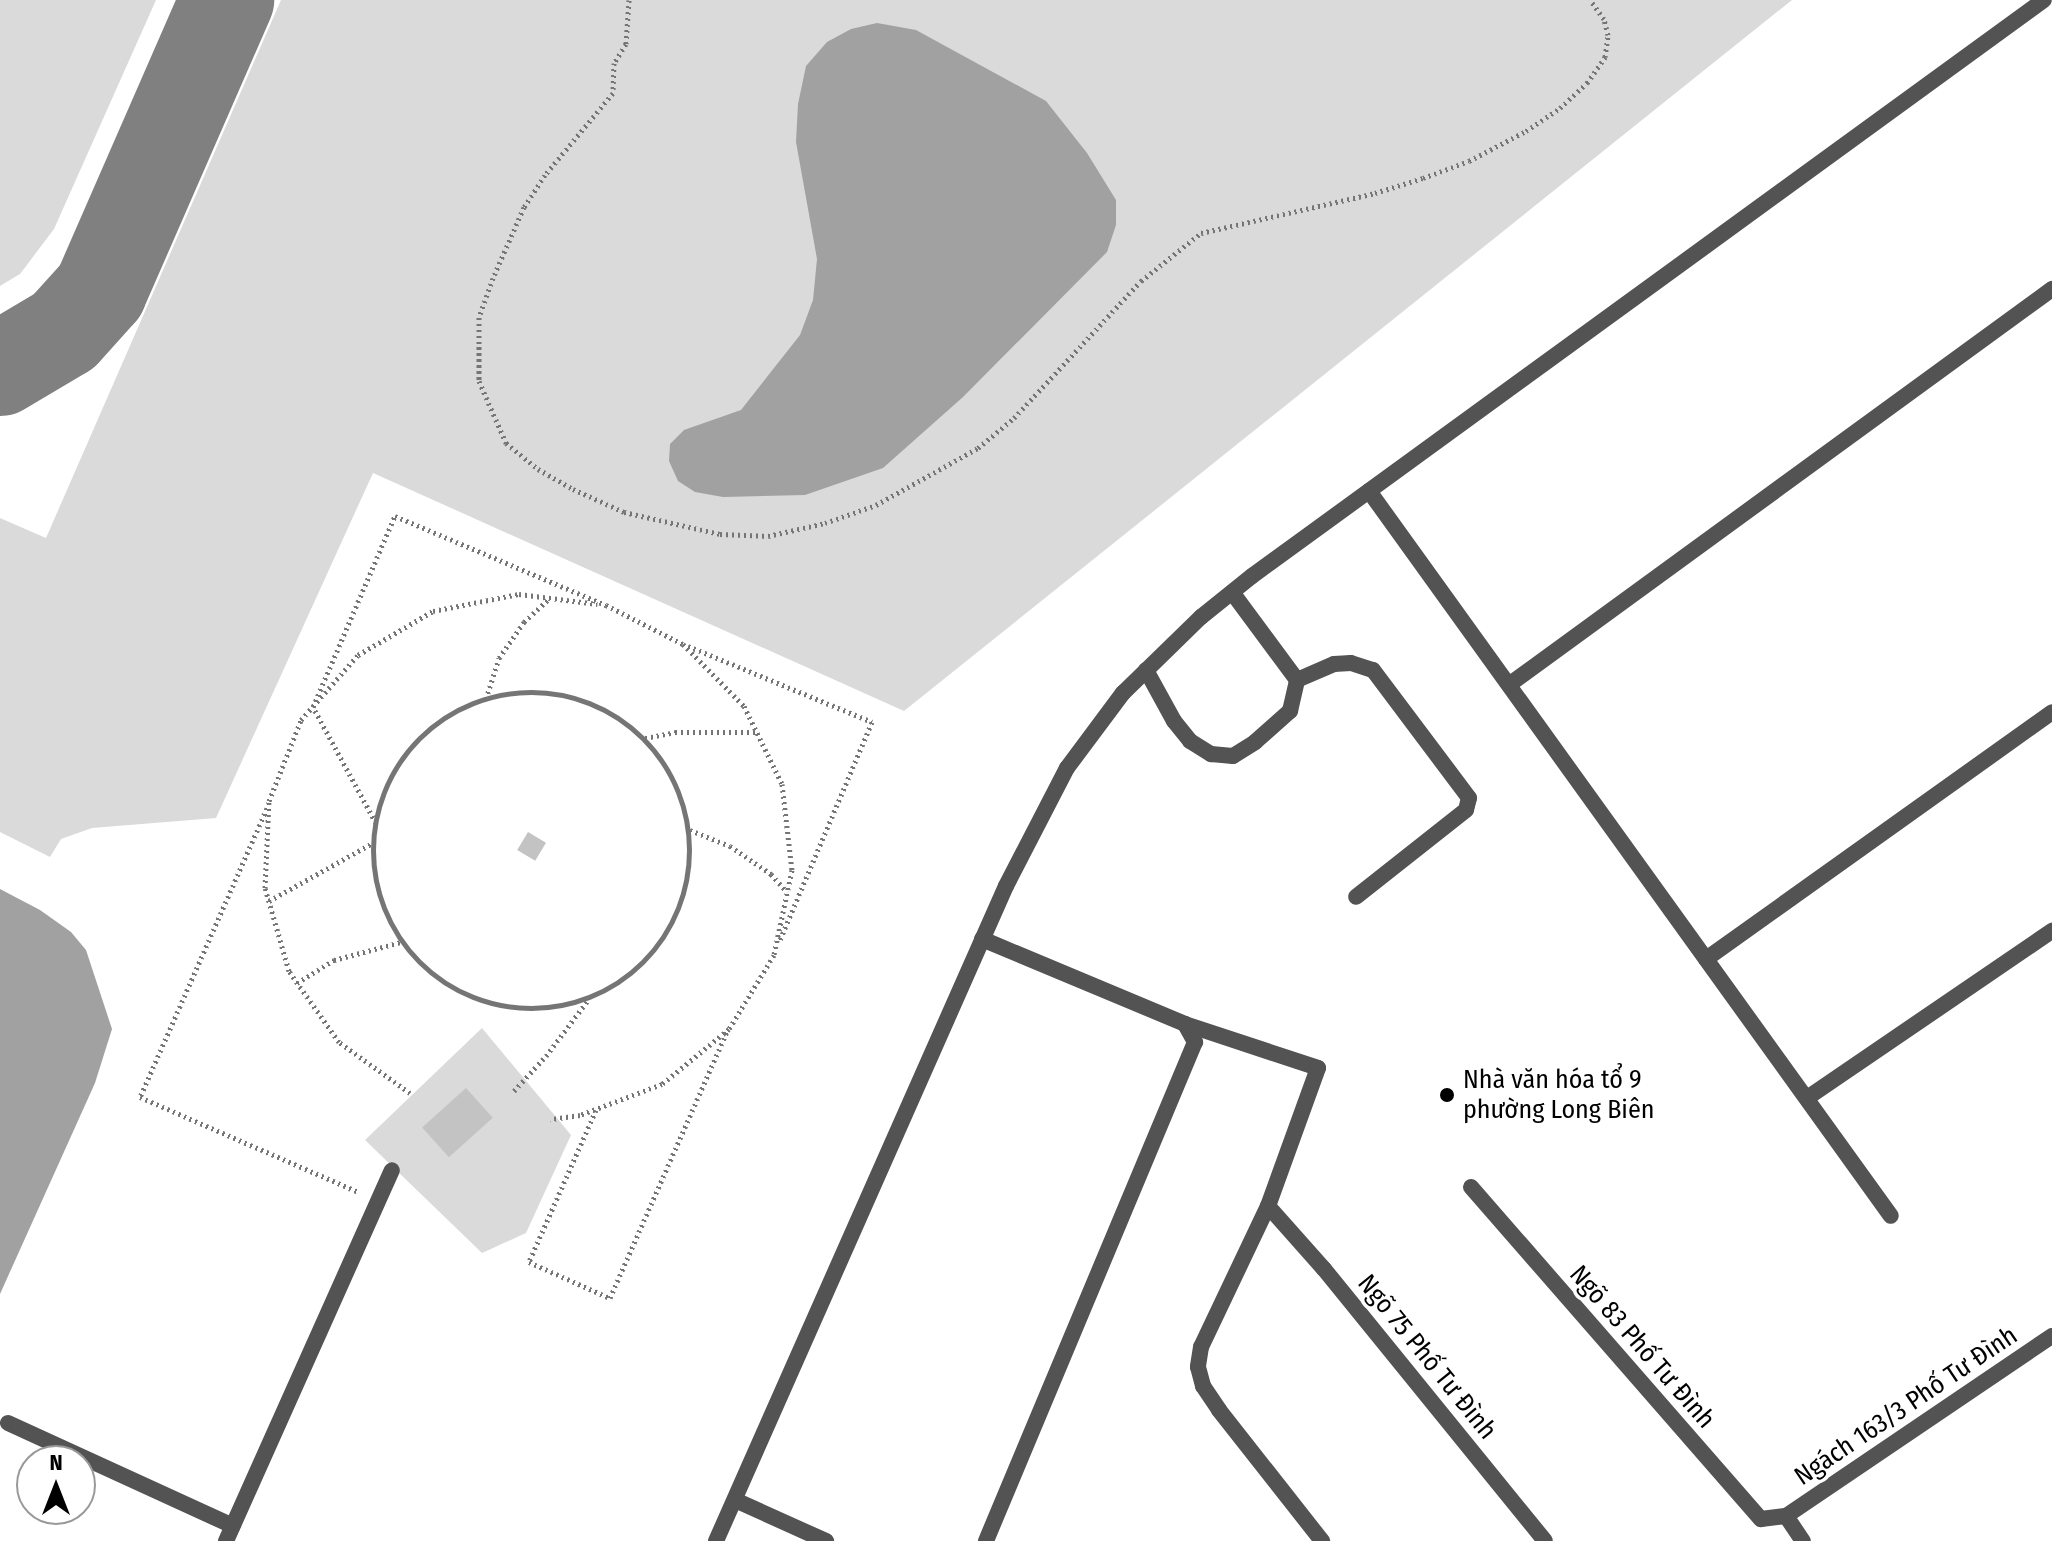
<!DOCTYPE html>
<meta charset="utf-8">
<style>
body{margin:0}
#map{position:relative;width:2052px;height:1541px;overflow:hidden;background:#fff;font-family:"Fira Sans Condensed",sans-serif}
div>[style]{position:absolute}
.green>*{inset:0;background:#dadada}
.water>*{inset:0;background:#a1a1a1}
.taxiway>*{height:94px;margin:-47px;padding:0 47px;transform-origin:47px;border-radius:47px;background:#808080}
.building>*{inset:0;background:#c3c3c3;transform-origin:0 0}
.path>*{height:5px;margin-top:-2.5px;transform-origin:0;background:repeating-linear-gradient(90deg,#757575 0 2px,transparent 0 6px)}
.path>.ring{margin:-2.5px;padding:0;box-sizing:content-box;background:none;border:5px solid #757575;border-radius:50%}
.service>*{height:16px;margin:-8px;padding:0 8px;transform-origin:8px;border-radius:8px;background:#535353}
.minor>*{height:16px;margin:-8px;padding:0 8px;transform-origin:8px;border-radius:8px;background:#535353}
.tertiary>*{height:16px;margin:-8px;padding:0 8px;transform-origin:8px;border-radius:8px;background:#535353}
.dots>*{width:22px;height:22px;translate:-50% -50%;box-sizing:border-box;border:4px solid #fff;border-radius:50%}
span{translate:-50% -50%;white-space:nowrap;text-align:center;line-height:1.15;-webkit-text-stroke:7px #fff;paint-order:stroke}
.poi-label{font-size:26px;color:#000}
.left{translate:0 -50%;text-align:left}
.street-label{font-size:26px;color:#000}
.north{position:absolute;left:16px;top:1445px;width:80px;height:80px;box-sizing:border-box;background:#fff;border:2px solid #999;border-radius:50%;rotate:0deg;font-size:22px;font-weight:700;line-height:32px;text-align:center;color:#000}
.north::after{content:'';display:block;margin:auto;width:28px;height:36px;background:#000;clip-path:polygon(50% 0,100% 100%,50% 72%,0 100%)}
</style>
<div id="map">
<div class="green">
<i style="clip-path:polygon(0 0,156px 0,54px 229px,20px 274px,0 286px)"></i>
<i style="clip-path:polygon(281px 0,1792px 0,904px 711px,373px 473px,216px 818px,92px 828px,61px 839px,50px 857px,0 832px,0 518px,46px 538px)"></i>
<i style="clip-path:polygon(482px 1028px,571px 1135px,526px 1233px,482px 1253px,365px 1140px)"></i>
</div>
<div class="water">
<i style="clip-path:polygon(877px 23px,916px 30px,1046px 101px,1087px 153px,1116px 200px,1116px 225px,1107px 252px,963px 397px,883px 468px,805px 495px,723px 497px,695px 492px,678px 481px,669px 461px,670px 444px,684px 430px,741px 410px,800px 335px,813px 300px,817px 259px,796px 142px,798px 104px,806px 66px,827px 42px,851px 29px)"></i>
<i style="clip-path:polygon(0 889px,40px 910px,71px 932px,86px 950px,112px 1029px,95px 1083px,0 1294px)"></i>
</div>
<div class="taxiway">
<i style="left:0;top:369px;width:74px;rotate:-30.7deg"></i>
<i style="left:64px;top:331px;width:54px;rotate:-48deg"></i>
<i style="left:100px;top:291px;width:318px;rotate:-66.4deg"></i>
</div>
<div class="building">
<i style="left:528px;top:832px;width:21px;height:21px;rotate:31deg"></i>
<i style="left:466px;top:1088px;width:40px;height:59px;rotate:48deg"></i>
</div>
<div class="path">
<i style="left:629px;top:0;width:44px;rotate:93.9deg"></i>
<i style="left:626px;top:44px;width:22px;rotate:122deg"></i>
<i style="left:614px;top:63px;width:30px;rotate:92deg"></i>
<i style="left:613px;top:93px;width:107px;rotate:129.7deg"></i>
<i style="left:545px;top:175px;width:38px;rotate:123deg"></i>
<i style="left:524px;top:207px;width:77px;rotate:113.6deg"></i>
<i style="left:493px;top:278px;width:41px;rotate:109.7deg"></i>
<i style="left:479px;top:317px;width:64px;rotate:90deg"></i>
<i style="left:479px;top:381px;width:68px;rotate:66.5deg"></i>
<i style="left:506px;top:443px;width:41px;rotate:39.1deg"></i>
<i style="left:538px;top:469px;width:40px;rotate:29.7deg"></i>
<i style="left:573px;top:489px;width:56px;rotate:24.3deg"></i>
<i style="left:624px;top:512px;width:98px;rotate:12.9deg"></i>
<i style="left:720px;top:534px;width:48px;rotate:2.4deg"></i>
<i style="left:768px;top:536px;width:58px;rotate:-12.8deg"></i>
<i style="left:825px;top:523px;width:54px;rotate:-19.4deg"></i>
<i style="left:876px;top:505px;width:117px;rotate:-29.2deg"></i>
<i style="left:978px;top:448px;width:47px;rotate:-39.8deg"></i>
<i style="left:1014px;top:418px;width:187px;rotate:-47.2deg"></i>
<i style="left:1141px;top:281px;width:77px;rotate:-38.7deg"></i>
<i style="left:1201px;top:233px;width:179px;rotate:-12.9deg"></i>
<i style="left:1375px;top:193px;width:50px;rotate:-17.4deg"></i>
<i style="left:1423px;top:178px;width:49px;rotate:-20.3deg"></i>
<i style="left:1469px;top:161px;width:64px;rotate:-27.8deg"></i>
<i style="left:1526px;top:131px;width:41px;rotate:-34.1deg"></i>
<i style="left:1560px;top:108px;width:37px;rotate:-43deg"></i>
<i style="left:1587px;top:83px;width:32px;rotate:-55deg"></i>
<i style="left:1605px;top:57px;width:22px;rotate:-82deg"></i>
<i style="left:1608px;top:35px;width:16px;rotate:-104deg"></i>
<i style="left:1604px;top:19px;width:24px;rotate:-126deg"></i>
<i style="left:688px;top:646px;width:199px;rotate:22.4deg"></i>
<i style="left:872px;top:722px;width:239px;rotate:112.9deg"></i>
<i class="ring" style="left:373px;top:692px;width:311px;height:311px"></i>
<i style="left:486px;top:699px;width:43px;rotate:-72.4deg"></i>
<i style="left:499px;top:658px;width:44px;rotate:-55.2deg"></i>
<i style="left:524px;top:622px;width:34px;rotate:-43deg"></i>
<i style="left:645px;top:738px;width:31px;rotate:-11deg"></i>
<i style="left:675px;top:732px;width:82px"></i>
<i style="left:267px;top:808px;width:316px;rotate:113.7deg"></i>
<i style="left:140px;top:1097px;width:238px;rotate:23.5deg"></i>
<i style="left:376px;top:823px;width:132px;rotate:-118.5deg"></i>
<i style="left:313px;top:707px;width:208px;rotate:-66.8deg"></i>
<i style="left:395px;top:516px;width:229px;rotate:22.9deg"></i>
<i style="left:606px;top:605px;width:86px;rotate:26.9deg"></i>
<i style="left:683px;top:644px;width:87px;rotate:45.5deg"></i>
<i style="left:744px;top:706px;width:87px;rotate:64deg"></i>
<i style="left:782px;top:784px;width:87px;rotate:83.4deg"></i>
<i style="left:792px;top:870px;width:87px;rotate:102deg"></i>
<i style="left:774px;top:955px;width:87px;rotate:121.3deg"></i>
<i style="left:729px;top:1029px;width:87px;rotate:140.6deg"></i>
<i style="left:662px;top:1084px;width:88px;rotate:159.3deg"></i>
<i style="left:580px;top:1115px;width:30px;rotate:172deg"></i>
<i style="left:690px;top:830px;width:43px;rotate:21.8deg"></i>
<i style="left:730px;top:846px;width:50px;rotate:34.3deg"></i>
<i style="left:771px;top:874px;width:24px;rotate:48deg"></i>
<i style="left:269px;top:901px;width:117px;rotate:-29.2deg"></i>
<i style="left:297px;top:983px;width:44px;rotate:-31.9deg"></i>
<i style="left:334px;top:960px;width:69px;rotate:-15deg"></i>
<i style="left:514px;top:1091px;width:47px;rotate:-47.6deg"></i>
<i style="left:546px;top:1056px;width:71px;rotate:-53deg"></i>
<i style="left:410px;top:1093px;width:87px;rotate:-144.3deg"></i>
<i style="left:339px;top:1042px;width:87px;rotate:-125.2deg"></i>
<i style="left:289px;top:971px;width:86px;rotate:-106.1deg"></i>
<i style="left:265px;top:888px;width:87px;rotate:-87.4deg"></i>
<i style="left:269px;top:801px;width:87px;rotate:-68.4deg"></i>
<i style="left:301px;top:720px;width:86px;rotate:-48.8deg"></i>
<i style="left:358px;top:655px;width:87px;rotate:-30.4deg"></i>
<i style="left:433px;top:611px;width:88px;rotate:-11.2deg"></i>
<i style="left:519px;top:594px;width:79px;rotate:7.3deg"></i>
<i style="left:596px;top:1110px;width:166px;rotate:113.8deg"></i>
<i style="left:529px;top:1262px;width:89px;rotate:24deg"></i>
<i style="left:610px;top:1298px;width:291px;rotate:-66.3deg"></i>
</div>
<div class="service">
<i style="left:1146px;top:670px;width:58px;rotate:61.2deg"></i>
<i style="left:1174px;top:721px;width:26px;rotate:51deg"></i>
<i style="left:1190px;top:741px;width:25px;rotate:32deg"></i>
<i style="left:1211px;top:754px;width:22px;rotate:5deg"></i>
<i style="left:1233px;top:756px;width:26px;rotate:-32deg"></i>
<i style="left:1255px;top:742px;width:47px;rotate:-41.5deg"></i>
<i style="left:1290px;top:711px;width:32px;rotate:-77deg"></i>
<i style="left:1297px;top:680px;width:109px;rotate:-126.5deg"></i>
<i style="left:1297px;top:680px;width:40px;rotate:-23.4deg"></i>
<i style="left:1334px;top:664px;width:17px;rotate:-3deg"></i>
<i style="left:1351px;top:663px;width:23px;rotate:18deg"></i>
<i style="left:1373px;top:670px;width:160px;rotate:53.1deg"></i>
<i style="left:1469px;top:798px;width:12px;rotate:104deg"></i>
<i style="left:1466px;top:810px;width:140px;rotate:141.7deg"></i>
</div>
<div class="minor">
<i style="left:1369px;top:491px;width:893px;rotate:54.25deg"></i>
<i style="left:1510px;top:684px;width:671px;rotate:-36.08deg"></i>
<i style="left:982px;top:939px;width:220px;rotate:22.7deg"></i>
<i style="left:1185px;top:1024px;width:21px;rotate:61deg"></i>
<i style="left:1195px;top:1042px;width:541px;rotate:112.73deg"></i>
<i style="left:1706px;top:959px;width:425px;rotate:-35.5deg"></i>
<i style="left:1185px;top:1024px;width:140px;rotate:18.3deg"></i>
<i style="left:1318px;top:1068px;width:147px;rotate:109.9deg"></i>
<i style="left:1268px;top:1206px;width:156px;rotate:115.4deg"></i>
<i style="left:1201px;top:1347px;width:20px;rotate:99deg"></i>
<i style="left:1198px;top:1367px;width:20px;rotate:75deg"></i>
<i style="left:1203px;top:1386px;width:29px;rotate:56deg"></i>
<i style="left:1219px;top:1410px;width:167px;rotate:51.8deg"></i>
<i style="left:1807px;top:1098px;width:297px;rotate:-34.3deg"></i>
<i style="left:1471px;top:1187px;width:441px;rotate:48.9deg"></i>
<i style="left:1761px;top:1519px;width:25px;rotate:-7deg"></i>
<i style="left:1786px;top:1516px;width:321px;rotate:-34.1deg"></i>
<i style="left:1268px;top:1206px;width:84px;rotate:48.4deg"></i>
<i style="left:1324px;top:1269px;width:350px;rotate:50.9deg"></i>
<i style="left:8px;top:1423px;width:247px;rotate:24.6deg"></i>
<i style="left:735px;top:1500px;width:100px;rotate:24.3deg"></i>
<i style="left:1786px;top:1516px;width:30px;rotate:56deg"></i>
<i style="left:226px;top:1541px;width:406px;rotate:-65.9deg"></i>
</div>
<div class="tertiary">
<i style="left:716px;top:1541px;width:716px;rotate:-66.12deg"></i>
<i style="left:1006px;top:886px;width:133px;rotate:-62.7deg"></i>
<i style="left:1067px;top:768px;width:94px;rotate:-53.3deg"></i>
<i style="left:1123px;top:693px;width:109px;rotate:-44.3deg"></i>
<i style="left:1201px;top:617px;width:65px;rotate:-38.8deg"></i>
<i style="left:1252px;top:576px;width:979px;rotate:-36.03deg"></i>
</div>
<div class="dots">
<i style="left:1447px;top:1095px;background:#000"></i>
</div>
<div class="poi-label">
<span class="left" style="left:1463px;top:1095px">Nhà văn hóa tổ 9<br>phường Long Biên</span>
</div>
<div class="street-label">
<span style="left:1642px;top:1347px;rotate:49deg">Ngõ 83 Phố Tư Đình</span>
<span style="left:1427px;top:1357px;rotate:51deg">Ngõ 75 Phố Tư Đình</span>
<span style="left:1906px;top:1406px;rotate:-34deg">Ngách 163/3 Phố Tư Đình</span>
</div>
<div class="north">N</div>
</div>
